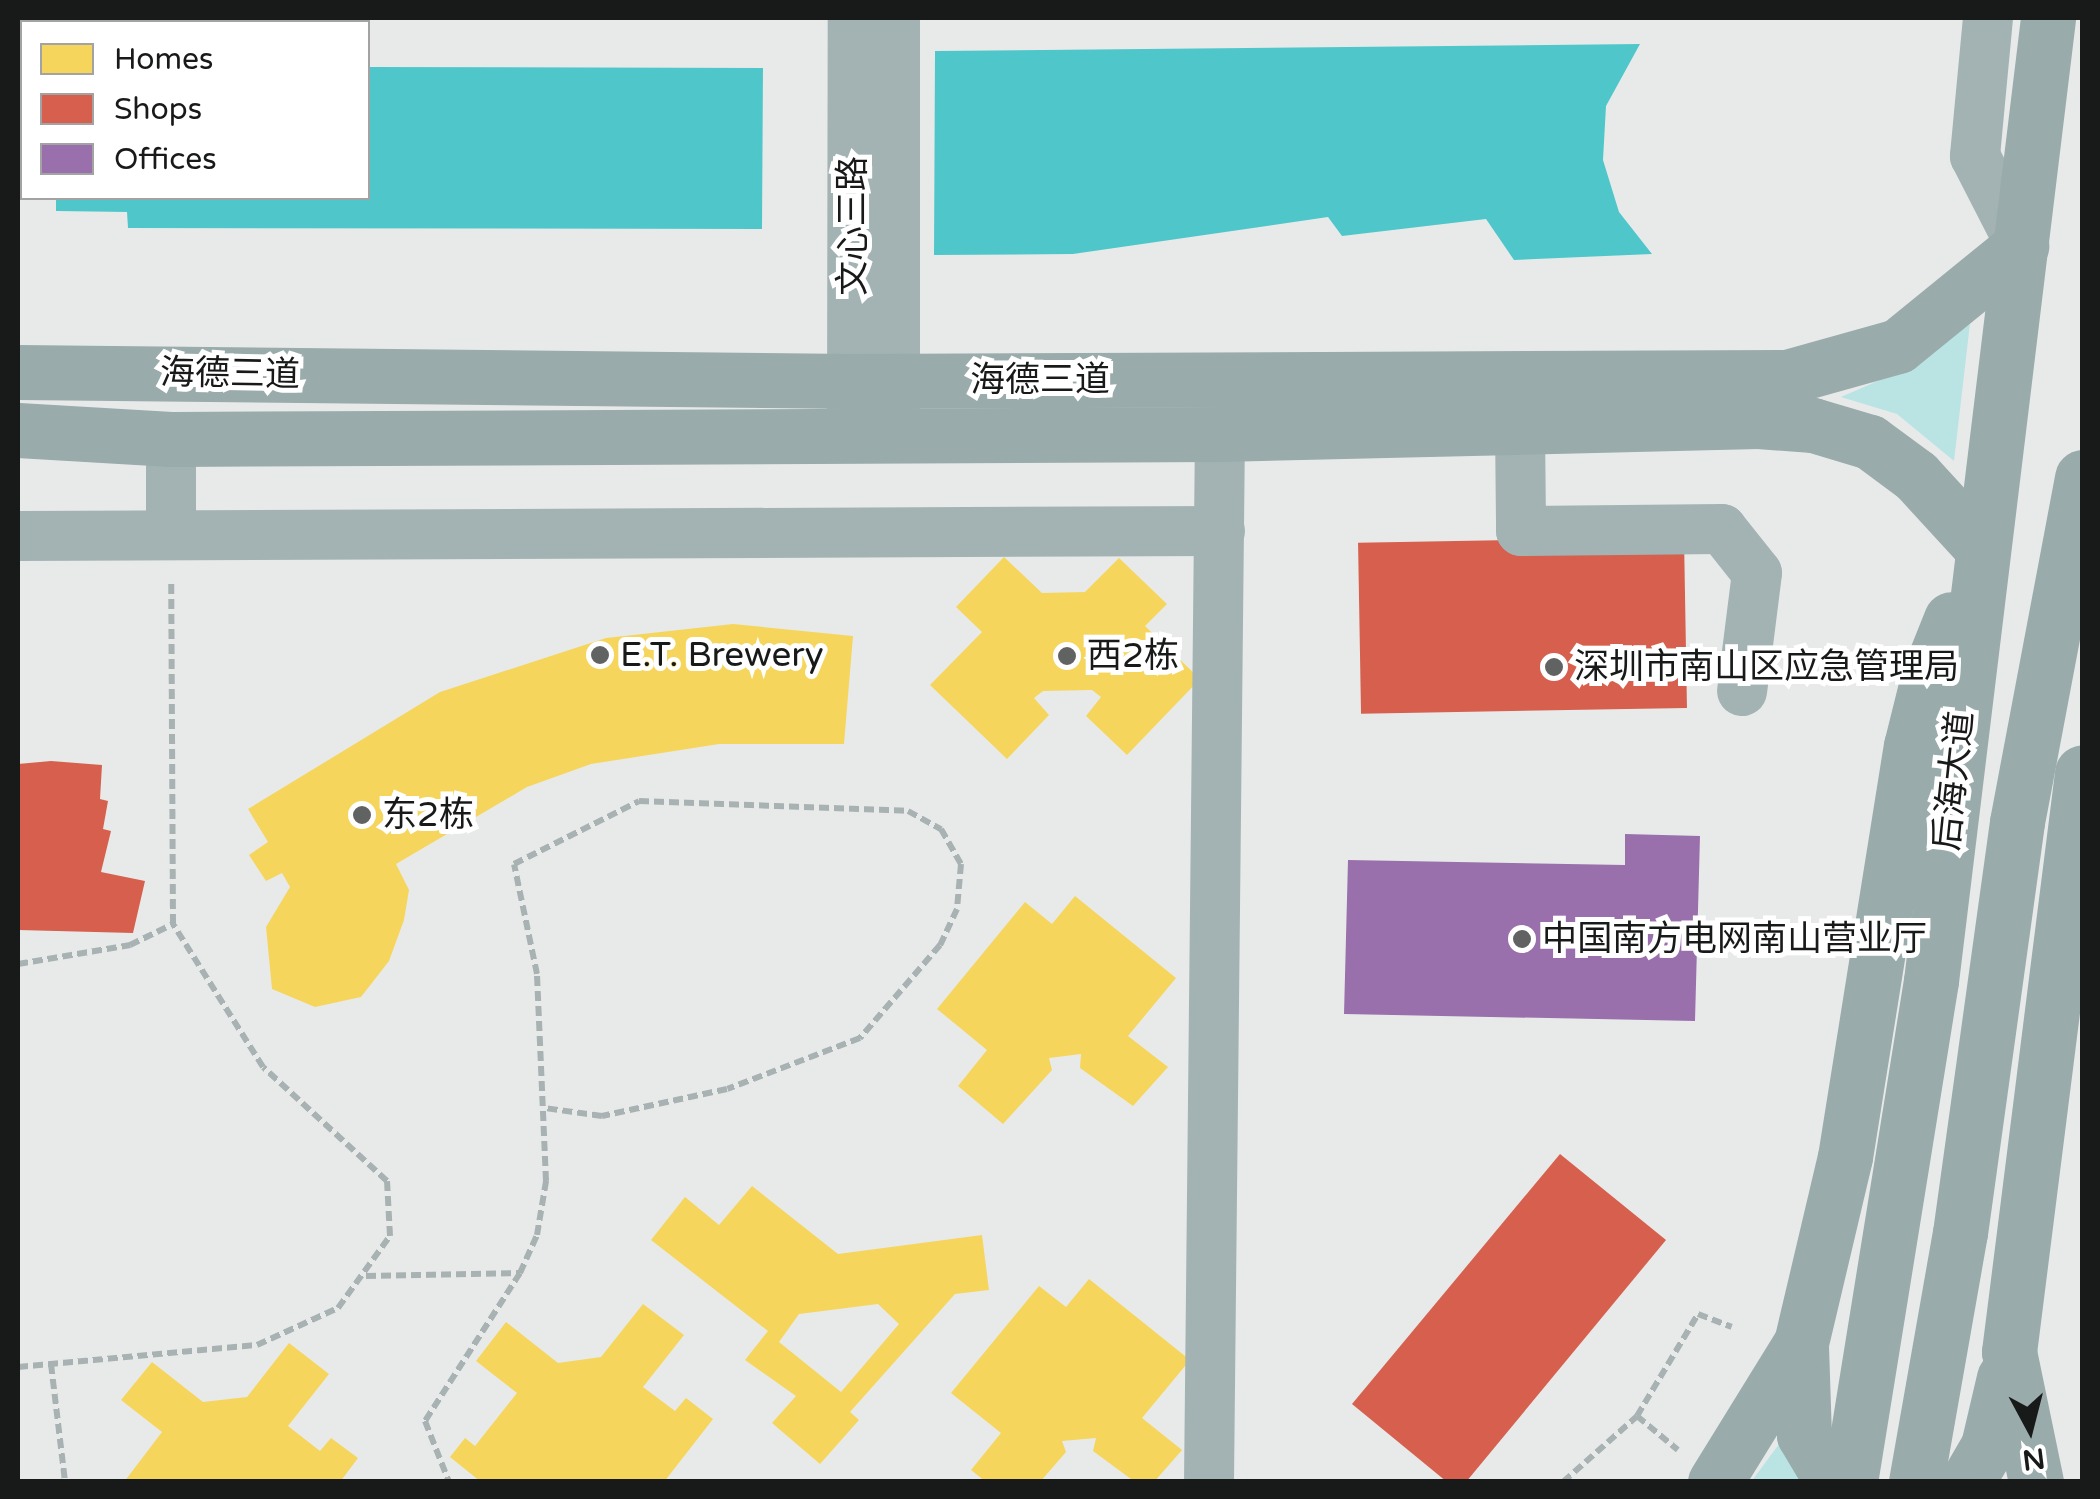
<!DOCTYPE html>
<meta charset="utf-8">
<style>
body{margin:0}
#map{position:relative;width:2100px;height:1499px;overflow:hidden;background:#e8eaea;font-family:"Varela Round","Noto Sans SC",sans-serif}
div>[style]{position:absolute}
.green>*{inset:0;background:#bae3e4}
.water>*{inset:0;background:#4fc7ca}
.homes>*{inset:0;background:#f6d55c}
.shops>*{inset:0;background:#d6604d;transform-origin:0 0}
.offices>*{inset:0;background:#9970ab}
.path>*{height:6px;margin-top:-3px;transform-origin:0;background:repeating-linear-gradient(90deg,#a8b2b2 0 10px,transparent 0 15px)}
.minor>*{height:50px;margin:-25px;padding:0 25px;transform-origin:25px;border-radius:25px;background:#a3b3b4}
.major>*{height:55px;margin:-27.5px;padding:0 27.5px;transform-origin:27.5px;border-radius:27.5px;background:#9aabab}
.dots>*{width:28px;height:28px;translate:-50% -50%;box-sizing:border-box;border:5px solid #fff;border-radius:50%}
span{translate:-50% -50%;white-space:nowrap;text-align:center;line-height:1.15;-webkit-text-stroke:10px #fff;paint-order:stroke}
.street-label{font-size:35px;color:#181919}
.poi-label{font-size:35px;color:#181919}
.left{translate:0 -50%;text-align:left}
.frame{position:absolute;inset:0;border:20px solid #181919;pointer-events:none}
.legend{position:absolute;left:20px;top:20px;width:350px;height:180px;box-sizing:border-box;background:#fff;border:2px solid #a3a3a3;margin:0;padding:12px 18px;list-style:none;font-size:30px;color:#181919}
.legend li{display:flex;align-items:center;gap:20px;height:50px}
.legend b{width:50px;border:2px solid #a3a3a3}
.north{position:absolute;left:1980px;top:1379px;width:100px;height:100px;-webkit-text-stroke:8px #fff;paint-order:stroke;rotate:173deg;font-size:28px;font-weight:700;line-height:40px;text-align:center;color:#181919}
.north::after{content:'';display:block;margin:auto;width:35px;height:45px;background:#181919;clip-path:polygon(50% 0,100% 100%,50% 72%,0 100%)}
</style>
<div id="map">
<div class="green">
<i style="clip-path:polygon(1971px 315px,1954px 461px,1897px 414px,1841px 397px,1912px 366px)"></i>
<i style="clip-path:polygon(1782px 1440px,1808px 1482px,1751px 1482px)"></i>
</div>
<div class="water">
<i style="clip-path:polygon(1640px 44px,1606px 106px,1603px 160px,1619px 212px,1652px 254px,1514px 260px,1486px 219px,1342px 236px,1328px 217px,1073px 254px,934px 255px,935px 51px)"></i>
<i style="clip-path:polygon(368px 67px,763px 68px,762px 229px,128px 228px,127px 212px,56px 211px,56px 198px,368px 198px)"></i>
</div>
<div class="homes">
<i style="clip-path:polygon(1004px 557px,1042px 593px,1085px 592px,1119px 558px,1167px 604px,1145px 626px,1200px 679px,1127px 755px,1086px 716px,1101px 697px,1092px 690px,1043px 691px,1034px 698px,1049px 715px,1007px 759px,930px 685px,982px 632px,956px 607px)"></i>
<i style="clip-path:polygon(733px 624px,853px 636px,844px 744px,719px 744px,591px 764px,527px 787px,396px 864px,409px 890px,404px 920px,389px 961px,361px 997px,315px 1007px,272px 989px,266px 927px,290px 887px,282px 873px,266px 881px,249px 855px,268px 842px,248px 809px,440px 692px,606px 638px)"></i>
<i style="clip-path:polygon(1075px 896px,1176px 978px,1128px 1036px,1168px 1067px,1133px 1106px,1080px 1068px,1081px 1054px,1049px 1058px,1052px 1070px,1003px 1124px,958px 1086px,987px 1050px,937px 1009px,1025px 902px,1052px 924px)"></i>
<i style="clip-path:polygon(evenodd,752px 1186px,838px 1254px,982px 1235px,989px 1290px,955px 1294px,850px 1412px,859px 1420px,820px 1464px,772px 1423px,796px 1396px,745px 1360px,768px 1331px,651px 1240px,685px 1197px,719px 1225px,752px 1186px,878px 1304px,899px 1324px,841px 1392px,779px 1342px,799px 1314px,878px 1304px)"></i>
<i style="clip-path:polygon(1089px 1279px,1190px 1360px,1142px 1418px,1182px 1450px,1154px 1482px,1135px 1482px,1093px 1451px,1096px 1438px,1062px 1441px,1066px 1452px,1040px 1482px,986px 1482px,971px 1470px,1001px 1433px,951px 1393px,1039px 1286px,1066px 1307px)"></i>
<i style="clip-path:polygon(643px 1304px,684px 1335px,643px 1387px,675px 1411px,686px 1398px,713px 1419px,664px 1482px,481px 1482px,450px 1457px,465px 1438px,475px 1446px,517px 1393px,476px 1361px,506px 1322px,558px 1363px,601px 1357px)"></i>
<i style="clip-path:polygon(289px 1343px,329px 1374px,288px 1426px,320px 1451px,331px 1438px,358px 1458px,340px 1482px,124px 1482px,162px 1432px,121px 1400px,152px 1362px,203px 1402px,247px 1397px)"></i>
</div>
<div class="shops">
<i style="left:1684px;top:537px;width:171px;height:326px;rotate:89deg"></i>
<i style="clip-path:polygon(51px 761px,102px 765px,100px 799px,108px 801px,103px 829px,111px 831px,101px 872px,145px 881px,133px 933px,18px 930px,18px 764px)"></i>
<i style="clip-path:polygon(1560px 1154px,1666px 1240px,1466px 1482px,1447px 1482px,1352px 1404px)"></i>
</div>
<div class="offices">
<i style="clip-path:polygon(1625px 834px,1700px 836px,1695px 1021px,1344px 1014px,1348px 860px,1625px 865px)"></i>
</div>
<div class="path">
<i style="left:18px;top:964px;width:114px;rotate:-9.6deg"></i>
<i style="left:130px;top:945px;width:48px;rotate:-26deg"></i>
<i style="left:520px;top:1273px;width:42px;rotate:-65.9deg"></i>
<i style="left:537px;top:1235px;width:55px;rotate:-80.5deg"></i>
<i style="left:546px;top:1181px;width:207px;rotate:-92.5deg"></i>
<i style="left:537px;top:974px;width:112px;rotate:-101.8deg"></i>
<i style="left:514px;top:864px;width:140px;rotate:-26.7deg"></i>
<i style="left:639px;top:801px;width:269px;rotate:2.1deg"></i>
<i style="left:908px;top:811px;width:38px;rotate:29deg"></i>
<i style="left:941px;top:829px;width:40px;rotate:60.3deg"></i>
<i style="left:961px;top:864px;width:45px;rotate:95.1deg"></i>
<i style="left:957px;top:909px;width:40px;rotate:115deg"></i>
<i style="left:940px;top:945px;width:123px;rotate:130.7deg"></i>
<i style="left:860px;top:1038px;width:142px;rotate:159deg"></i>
<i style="left:727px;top:1089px;width:128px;rotate:167.8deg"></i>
<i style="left:602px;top:1116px;width:59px;rotate:-172.1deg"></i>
<i style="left:366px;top:1276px;width:154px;rotate:-1.1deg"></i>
<i style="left:520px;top:1273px;width:176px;rotate:122.7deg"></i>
<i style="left:425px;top:1421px;width:66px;rotate:68.5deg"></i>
<i style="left:51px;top:1364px;width:119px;rotate:83.2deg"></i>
<i style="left:18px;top:1367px;width:240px;rotate:-5.3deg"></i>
<i style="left:257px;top:1345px;width:89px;rotate:-24.6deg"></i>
<i style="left:338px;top:1308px;width:89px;rotate:-54.2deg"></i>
<i style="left:390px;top:1236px;width:55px;rotate:-93.1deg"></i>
<i style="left:387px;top:1181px;width:168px;rotate:-137.4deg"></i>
<i style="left:263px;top:1067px;width:169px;rotate:-122.2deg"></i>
<i style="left:173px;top:924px;width:343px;rotate:-90.3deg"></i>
<i style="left:1637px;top:1416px;width:53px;rotate:39.7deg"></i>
<i style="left:1563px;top:1482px;width:99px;rotate:-41.7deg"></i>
<i style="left:1637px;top:1416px;width:119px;rotate:-59.1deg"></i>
<i style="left:1698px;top:1314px;width:36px;rotate:21deg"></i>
</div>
<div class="minor">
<i style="left:1988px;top:18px;width:139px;rotate:95.4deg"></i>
<i style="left:1975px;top:156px;width:101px;rotate:62.9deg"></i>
<i style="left:895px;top:420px;width:402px;rotate:-90deg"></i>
<i style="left:852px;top:422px;width:404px;rotate:-89.9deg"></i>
<i style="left:1520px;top:427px;width:104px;rotate:89.4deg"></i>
<i style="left:1521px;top:531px;width:201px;rotate:-0.6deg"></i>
<i style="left:1722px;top:529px;width:56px;rotate:51.5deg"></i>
<i style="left:1757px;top:573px;width:119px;rotate:97.2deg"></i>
<i style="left:171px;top:534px;width:95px;rotate:-90deg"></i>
<i style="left:18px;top:536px;width:1202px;rotate:-0.24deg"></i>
<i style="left:1209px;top:1482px;width:1048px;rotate:-89.4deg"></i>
</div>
<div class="major">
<i style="left:18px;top:372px;width:834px;rotate:0.62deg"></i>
<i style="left:852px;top:381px;width:935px;rotate:-0.25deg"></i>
<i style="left:1787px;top:377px;width:115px;rotate:-15.6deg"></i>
<i style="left:1898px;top:346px;width:159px;rotate:-39.1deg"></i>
<i style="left:18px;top:430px;width:153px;rotate:3.4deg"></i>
<i style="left:171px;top:439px;width:1049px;rotate:-0.27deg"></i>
<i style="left:1220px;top:434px;width:538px;rotate:-1.38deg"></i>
<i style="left:1758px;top:421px;width:55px;rotate:4.2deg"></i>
<i style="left:1813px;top:425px;width:59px;rotate:16.6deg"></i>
<i style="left:1870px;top:442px;width:57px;rotate:36.5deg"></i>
<i style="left:1916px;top:476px;width:96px;rotate:47.5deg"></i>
<i style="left:1801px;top:1346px;width:89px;rotate:88.1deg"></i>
<i style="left:1804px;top:1435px;width:55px;rotate:59.2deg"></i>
<i style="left:1715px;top:1482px;width:163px;rotate:-58.3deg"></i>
<i style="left:1801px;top:1343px;width:191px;rotate:-76.7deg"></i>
<i style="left:1845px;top:1157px;width:416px;rotate:-80.9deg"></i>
<i style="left:1911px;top:746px;width:74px;rotate:-76deg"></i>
<i style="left:1929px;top:674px;width:59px;rotate:-68.2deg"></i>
<i style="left:1850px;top:1482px;width:508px;rotate:-80.82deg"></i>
<i style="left:1931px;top:981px;width:970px;rotate:-83.07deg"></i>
<i style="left:1916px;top:1482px;width:253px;rotate:-80deg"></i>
<i style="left:1960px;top:1233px;width:415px;rotate:-82.1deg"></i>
<i style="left:2017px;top:822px;width:351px;rotate:-79.3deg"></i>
<i style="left:1967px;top:1482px;width:42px;rotate:-59.7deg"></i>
<i style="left:1988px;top:1446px;width:70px;rotate:-76.8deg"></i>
<i style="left:2036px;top:1482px;width:133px;rotate:-101.7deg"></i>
<i style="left:2009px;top:1352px;width:584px;rotate:-82.81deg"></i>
</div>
<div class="dots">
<i style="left:600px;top:655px;background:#616262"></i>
<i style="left:1067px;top:656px;background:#616262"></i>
<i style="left:1554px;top:667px;background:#616262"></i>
<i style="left:362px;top:815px;background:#616262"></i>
<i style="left:1522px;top:939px;background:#616262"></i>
</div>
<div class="street-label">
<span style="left:853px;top:226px;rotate:-90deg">文心三路</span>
<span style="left:230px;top:374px;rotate:1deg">海德三道</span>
<span style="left:1040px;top:380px">海德三道</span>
<span style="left:1954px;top:781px;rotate:-84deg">后海大道</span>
</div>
<div class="poi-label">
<span class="left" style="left:620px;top:655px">E.T. Brewery</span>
<span class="left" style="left:1087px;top:656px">西2栋</span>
<span class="left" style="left:1574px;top:667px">深圳市南山区应急管理局</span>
<span class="left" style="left:382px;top:815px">东2栋</span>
<span class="left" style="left:1542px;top:939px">中国南方电网南山营业厅</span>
</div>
<div class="frame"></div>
<ul class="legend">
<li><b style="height:28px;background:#f6d55c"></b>Homes</li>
<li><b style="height:28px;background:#d6604d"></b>Shops</li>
<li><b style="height:28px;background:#9970ab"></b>Offices</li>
</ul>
<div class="north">N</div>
</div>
